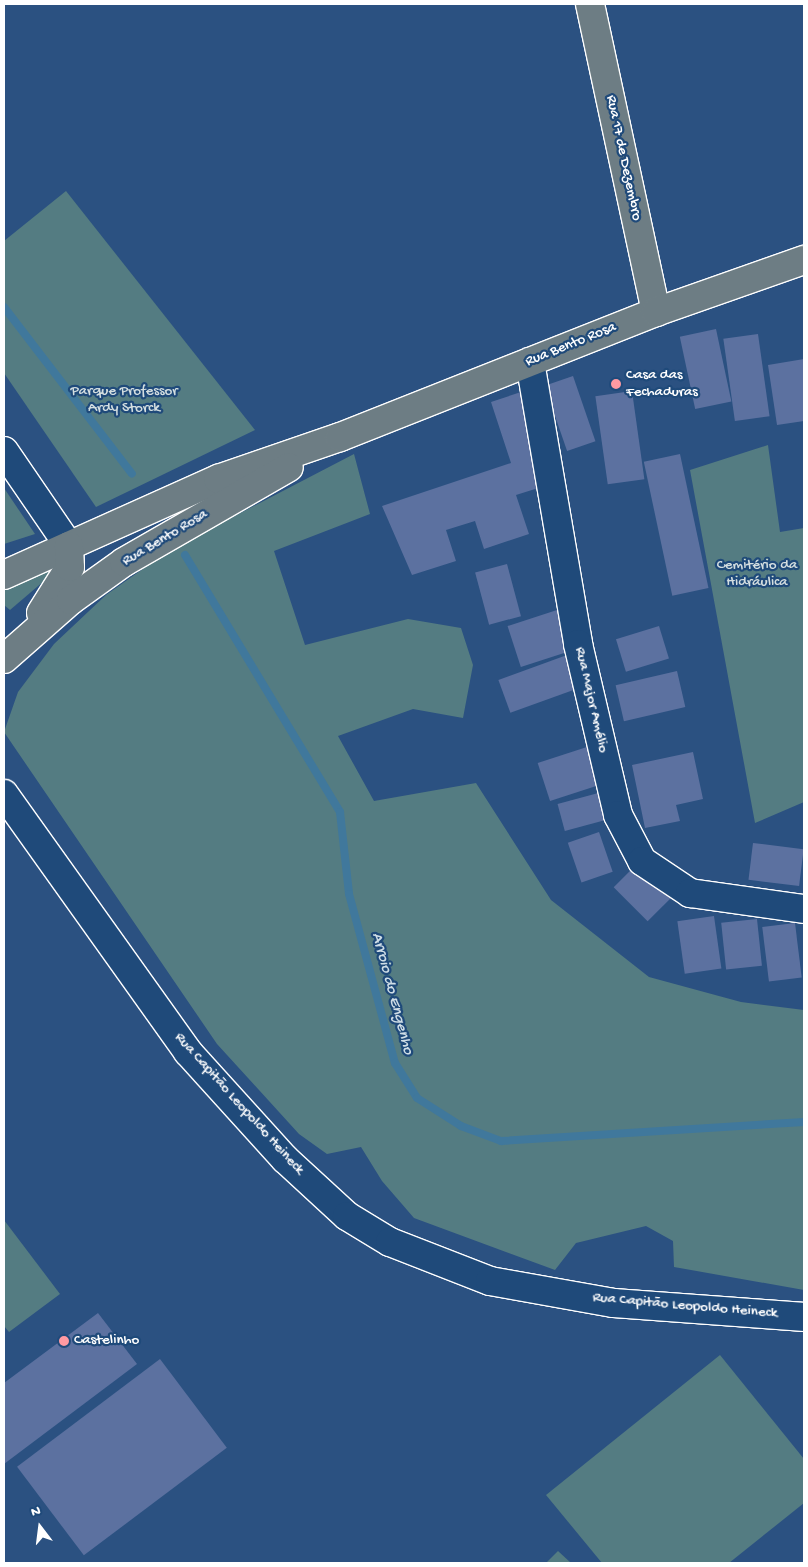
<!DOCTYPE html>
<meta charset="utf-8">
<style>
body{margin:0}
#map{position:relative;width:808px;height:1567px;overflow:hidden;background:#2b5181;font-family:"Gochi Hand",sans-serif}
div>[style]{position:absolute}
.green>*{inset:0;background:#547c82}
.stream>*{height:8px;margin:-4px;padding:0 4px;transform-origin:4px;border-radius:4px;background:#40789c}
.building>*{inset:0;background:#5c71a0;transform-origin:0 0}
.roads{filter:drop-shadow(1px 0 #fff) drop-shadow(-1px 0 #fff) drop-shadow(0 1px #fff) drop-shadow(0 -1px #fff)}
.minor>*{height:28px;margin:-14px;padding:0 14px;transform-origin:14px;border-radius:14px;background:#1f4a7a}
.major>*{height:28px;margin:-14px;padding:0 14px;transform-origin:14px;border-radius:14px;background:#6d7d84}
.dots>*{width:14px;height:14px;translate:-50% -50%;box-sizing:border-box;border:2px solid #1f4a7a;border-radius:50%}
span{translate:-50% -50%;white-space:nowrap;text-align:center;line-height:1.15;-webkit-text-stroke:4.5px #1f4a7a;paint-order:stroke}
.street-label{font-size:15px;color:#fff}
.poi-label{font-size:15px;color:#fff}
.left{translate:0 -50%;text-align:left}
.park-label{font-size:15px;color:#d4dee0}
.water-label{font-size:16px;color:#cfdde6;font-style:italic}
.frame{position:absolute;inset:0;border:5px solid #fff;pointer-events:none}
.north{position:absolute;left:15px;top:1502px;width:50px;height:50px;-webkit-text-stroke:4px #1f4a7a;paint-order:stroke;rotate:345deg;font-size:14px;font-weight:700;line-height:20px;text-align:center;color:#fff}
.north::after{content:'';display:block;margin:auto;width:18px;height:22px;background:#fff;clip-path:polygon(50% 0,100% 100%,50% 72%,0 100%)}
</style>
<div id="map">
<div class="green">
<i style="clip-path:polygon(66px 191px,255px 430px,96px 507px,4px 373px,4px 241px)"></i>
<i style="clip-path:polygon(768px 445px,780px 532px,804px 528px,804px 802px,755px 823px,690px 470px)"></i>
<i style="clip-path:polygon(354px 454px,370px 514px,274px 551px,305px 645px,408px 619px,461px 628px,473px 665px,463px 718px,413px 709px,338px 736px,374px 801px,476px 783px,551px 900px,649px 977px,741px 1002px,804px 1010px,804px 1290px,674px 1267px,673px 1241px,646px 1226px,576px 1243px,555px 1270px,414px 1218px,382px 1181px,361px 1147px,327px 1154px,299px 1134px,217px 1044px,4px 732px,18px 692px,54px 644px,106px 595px,171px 549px)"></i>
<i style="clip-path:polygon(4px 488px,35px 534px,4px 544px)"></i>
<i style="clip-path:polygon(58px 569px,10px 610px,4px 605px,4px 584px)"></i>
<i style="clip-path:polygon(4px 1220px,60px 1294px,9px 1332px,4px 1326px)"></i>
<i style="clip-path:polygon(720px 1355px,804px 1459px,804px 1503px,729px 1563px,602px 1563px,546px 1495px)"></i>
<i style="clip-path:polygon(558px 1551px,571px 1563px,546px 1563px)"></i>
</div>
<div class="stream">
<i style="left:4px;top:307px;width:210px;rotate:52.5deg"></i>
<i style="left:185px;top:555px;width:300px;rotate:58.9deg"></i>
<i style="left:340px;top:812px;width:82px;rotate:83.7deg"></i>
<i style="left:349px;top:894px;width:175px;rotate:74.8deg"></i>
<i style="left:395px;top:1063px;width:41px;rotate:57.8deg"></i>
<i style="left:417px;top:1098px;width:52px;rotate:32.5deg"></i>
<i style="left:461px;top:1126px;width:43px;rotate:20.6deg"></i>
<i style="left:501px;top:1141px;width:304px;rotate:-3.6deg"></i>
</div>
<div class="building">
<i style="left:716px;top:329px;width:74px;height:37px;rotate:78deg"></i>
<i style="left:758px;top:334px;width:83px;height:35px;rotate:82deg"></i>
<i style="clip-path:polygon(804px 359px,804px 421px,777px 425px,768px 365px)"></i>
<i style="left:573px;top:376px;width:69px;height:30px;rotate:71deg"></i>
<i style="left:632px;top:391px;width:89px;height:37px;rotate:82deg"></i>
<i style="clip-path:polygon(521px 392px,551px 484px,516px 495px,529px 534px,484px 549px,475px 521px,446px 530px,456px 561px,412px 575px,382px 506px,511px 463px,491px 402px)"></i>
<i style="left:680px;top:454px;width:137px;height:37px;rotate:78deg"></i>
<i style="left:507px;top:564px;width:54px;height:33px;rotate:75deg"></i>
<i style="left:557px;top:610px;width:43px;height:52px;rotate:72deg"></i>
<i style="left:659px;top:626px;width:34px;height:45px;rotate:73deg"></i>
<i style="left:567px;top:655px;width:35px;height:73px;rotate:70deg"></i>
<i style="left:677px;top:671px;width:37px;height:63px;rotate:77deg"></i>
<i style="left:590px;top:746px;width:40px;height:55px;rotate:72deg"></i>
<i style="clip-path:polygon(693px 752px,703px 799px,676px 805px,680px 821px,645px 828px,632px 765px)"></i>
<i style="left:602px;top:792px;width:28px;height:46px;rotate:75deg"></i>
<i style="left:599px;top:832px;width:42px;height:33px;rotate:71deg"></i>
<i style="left:753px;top:843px;width:51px;height:37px;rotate:7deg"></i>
<i style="left:637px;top:864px;width:48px;height:33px;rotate:45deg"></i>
<i style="left:714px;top:916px;width:53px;height:37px;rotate:82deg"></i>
<i style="left:757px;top:919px;width:47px;height:36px;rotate:84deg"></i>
<i style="left:795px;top:923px;width:55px;height:33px;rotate:83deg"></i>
<i style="clip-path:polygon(98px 1313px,137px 1364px,4px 1464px,4px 1383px)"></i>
<i style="left:160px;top:1359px;width:111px;height:179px;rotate:53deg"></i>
</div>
<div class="roads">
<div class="minor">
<i style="left:530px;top:362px;width:286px;rotate:80.3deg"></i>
<i style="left:578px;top:644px;width:176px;rotate:76.8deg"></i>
<i style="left:618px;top:815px;width:52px;rotate:62.4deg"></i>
<i style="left:642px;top:861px;width:58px;rotate:33.7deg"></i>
<i style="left:690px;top:893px;width:115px;rotate:8deg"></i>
<i style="left:4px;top:451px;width:115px;rotate:55.6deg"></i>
<i style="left:4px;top:794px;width:317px;rotate:54.5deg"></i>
<i style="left:188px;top:1052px;width:144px;rotate:47.8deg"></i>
<i style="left:285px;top:1159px;width:84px;rotate:42.6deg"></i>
<i style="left:347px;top:1216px;width:50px;rotate:31.2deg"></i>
<i style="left:390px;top:1242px;width:107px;rotate:21.3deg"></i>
<i style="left:490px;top:1281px;width:126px;rotate:10.1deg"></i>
<i style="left:614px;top:1303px;width:191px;rotate:4.2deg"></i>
</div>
<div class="major">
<i style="left:590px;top:4px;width:315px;rotate:77.9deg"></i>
<i style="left:4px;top:575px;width:235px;rotate:-24.2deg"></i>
<i style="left:218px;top:479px;width:129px;rotate:-19deg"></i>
<i style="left:340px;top:437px;width:340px;rotate:-21.6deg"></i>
<i style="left:656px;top:312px;width:157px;rotate:-19.4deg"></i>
<i style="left:41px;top:613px;width:54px;rotate:-57.8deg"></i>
<i style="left:70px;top:567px;width:21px;rotate:-93deg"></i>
<i style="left:4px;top:659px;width:89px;rotate:-41.4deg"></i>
<i style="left:71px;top:600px;width:65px;rotate:-35.6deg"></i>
<i style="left:124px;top:562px;width:190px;rotate:-29.9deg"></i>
</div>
</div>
<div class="dots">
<i style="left:616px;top:384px;background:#ff9aa2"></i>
<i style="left:64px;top:1341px;background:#ff9aa2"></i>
</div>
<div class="street-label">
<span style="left:623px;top:158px;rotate:78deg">Rua 17 de Dezembro</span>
<span style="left:571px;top:345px;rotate:-22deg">Rua Bento Rosa</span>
<span style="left:165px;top:538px;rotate:-31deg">Rua Bento Rosa</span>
<span style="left:591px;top:700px;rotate:77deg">Rua Major Amélio</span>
<span style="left:239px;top:1104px;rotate:48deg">Rua Capitão Leopoldo Heineck</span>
<span style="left:685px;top:1306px;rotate:5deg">Rua Capitão Leopoldo Heineck</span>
</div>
<div class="poi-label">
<span class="left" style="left:626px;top:384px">Casa das<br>Fechaduras</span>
<span class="left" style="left:74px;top:1341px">Castelinho</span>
</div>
<div class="park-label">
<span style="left:124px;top:400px">Parque Professor<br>Ardy Storck</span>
<span style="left:757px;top:574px">Cemitério da<br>Hidráulica</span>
</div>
<div class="water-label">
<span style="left:391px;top:994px;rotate:75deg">Arroio do Engenho</span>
</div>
<div class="frame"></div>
<div class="north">N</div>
</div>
